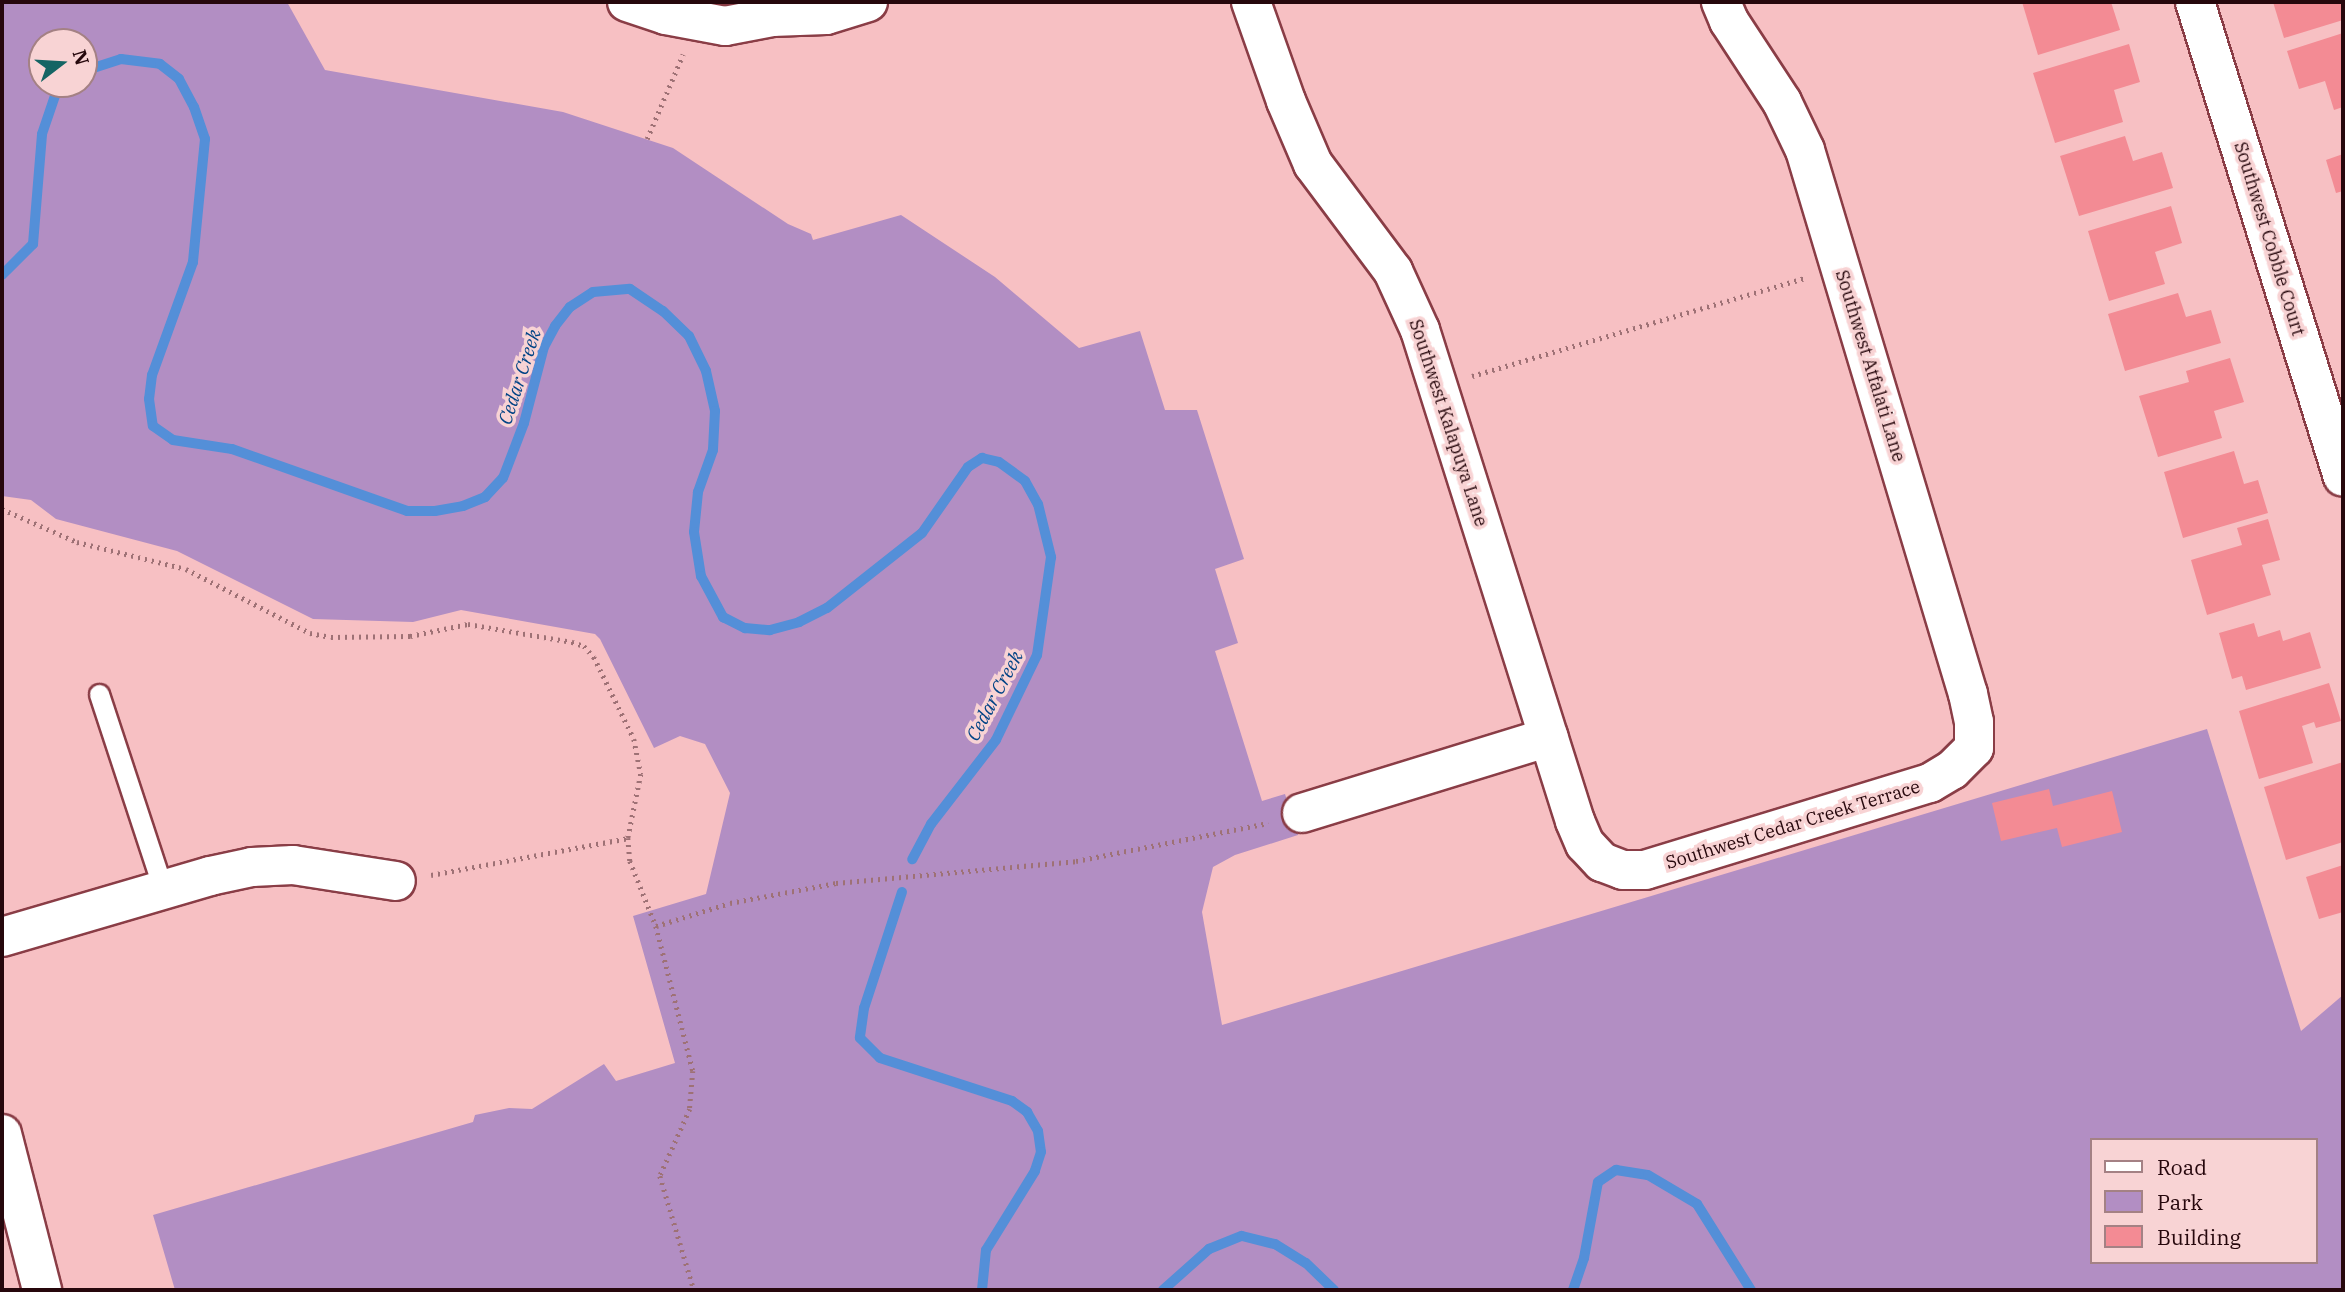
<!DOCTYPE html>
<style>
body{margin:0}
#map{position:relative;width:2345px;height:1292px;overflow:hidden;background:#f7c0c3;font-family:"IBM Plex Serif",serif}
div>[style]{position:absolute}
.green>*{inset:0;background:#b28ec3}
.stream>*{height:10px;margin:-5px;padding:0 5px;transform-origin:5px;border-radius:5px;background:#548fd8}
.building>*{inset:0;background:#f38b94}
.path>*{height:4.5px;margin-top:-2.25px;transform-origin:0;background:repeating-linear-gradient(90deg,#9e7175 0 2px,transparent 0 7px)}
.roads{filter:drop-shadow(2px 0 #8a3d46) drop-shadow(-2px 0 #8a3d46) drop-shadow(0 2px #8a3d46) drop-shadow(0 -2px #8a3d46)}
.lane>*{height:19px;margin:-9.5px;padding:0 9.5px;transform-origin:9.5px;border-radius:9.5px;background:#fff}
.street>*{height:38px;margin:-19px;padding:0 19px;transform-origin:19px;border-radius:19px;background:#fff}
span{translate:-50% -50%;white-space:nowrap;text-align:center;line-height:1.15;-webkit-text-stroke:7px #f8d3d4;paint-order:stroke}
.street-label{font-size:18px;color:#26070c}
.water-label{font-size:19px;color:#014385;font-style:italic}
.frame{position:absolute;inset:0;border:4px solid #26070c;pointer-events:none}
.legend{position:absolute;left:2090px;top:1138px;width:228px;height:126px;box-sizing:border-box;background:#f8d3d4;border:2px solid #a48184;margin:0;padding:9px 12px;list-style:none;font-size:21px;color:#26070c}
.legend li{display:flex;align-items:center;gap:14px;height:35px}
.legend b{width:35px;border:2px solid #a48184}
.north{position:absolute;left:28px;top:28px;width:70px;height:70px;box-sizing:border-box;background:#f8d3d4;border:2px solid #a48184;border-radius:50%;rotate:73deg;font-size:19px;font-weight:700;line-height:28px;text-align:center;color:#26070c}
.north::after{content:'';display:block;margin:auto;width:24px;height:32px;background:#156464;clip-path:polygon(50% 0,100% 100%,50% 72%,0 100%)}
</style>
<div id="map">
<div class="green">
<i style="clip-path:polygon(evenodd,2px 2px,287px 2px,325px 70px,563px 112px,673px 148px,788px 224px,811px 234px,813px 240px,901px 215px,995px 277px,1079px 348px,1140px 331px,1165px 410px,1197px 410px,1244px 559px,1215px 569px,1238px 643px,1215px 651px,1262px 801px,1285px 794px,1298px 835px,1235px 855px,1213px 867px,1202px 912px,1222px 1025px,2207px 729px,2301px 1031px,2343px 995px,2343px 1290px,175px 1290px,153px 1215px,473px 1122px,475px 1115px,509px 1108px,532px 1109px,604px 1064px,616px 1081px,675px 1063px,633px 916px,706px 894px,730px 793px,705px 744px,680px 736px,654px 748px,600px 639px,595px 634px,461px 610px,413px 622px,313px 619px,177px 551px,56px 519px,31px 500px,2px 496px,2px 2px,42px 42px,84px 42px,84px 84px,42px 84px,42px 42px,2px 2px,2091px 1140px,2315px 1140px,2315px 1262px,2091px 1262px,2091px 1140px)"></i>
</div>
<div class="stream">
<i style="left:84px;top:71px;width:39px;rotate:-18deg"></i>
<i style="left:121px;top:59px;width:39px;rotate:7deg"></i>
<i style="left:160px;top:64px;width:24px;rotate:38deg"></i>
<i style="left:179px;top:79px;width:32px;rotate:62deg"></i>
<i style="left:194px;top:107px;width:34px;rotate:71deg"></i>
<i style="left:205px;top:139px;width:124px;rotate:95.6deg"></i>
<i style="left:193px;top:262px;width:120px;rotate:109.9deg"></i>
<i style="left:152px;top:375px;width:24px;rotate:97deg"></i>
<i style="left:149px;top:399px;width:27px;rotate:82deg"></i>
<i style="left:153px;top:426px;width:24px;rotate:35deg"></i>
<i style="left:173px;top:440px;width:60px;rotate:8.7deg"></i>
<i style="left:232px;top:449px;width:186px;rotate:19.5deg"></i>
<i style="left:407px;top:511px;width:28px"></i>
<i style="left:435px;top:511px;width:28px;rotate:-10deg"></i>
<i style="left:463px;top:506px;width:24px;rotate:-22deg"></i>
<i style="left:485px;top:497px;width:26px;rotate:-47deg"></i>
<i style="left:503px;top:478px;width:59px;rotate:-69.1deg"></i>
<i style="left:524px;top:423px;width:79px;rotate:-75.3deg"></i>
<i style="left:544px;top:347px;width:24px;rotate:-62deg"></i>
<i style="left:555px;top:326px;width:24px;rotate:-52deg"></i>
<i style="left:570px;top:307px;width:27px;rotate:-33deg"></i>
<i style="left:593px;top:292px;width:37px;rotate:-5deg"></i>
<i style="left:630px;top:289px;width:40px;rotate:34deg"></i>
<i style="left:663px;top:311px;width:36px;rotate:44deg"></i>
<i style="left:689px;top:336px;width:39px;rotate:64deg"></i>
<i style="left:706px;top:371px;width:41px;rotate:77.3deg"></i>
<i style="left:715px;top:411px;width:39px;rotate:93deg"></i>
<i style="left:713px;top:450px;width:45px;rotate:109.7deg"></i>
<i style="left:698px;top:492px;width:40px;rotate:95.7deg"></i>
<i style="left:694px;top:532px;width:45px;rotate:81deg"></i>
<i style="left:701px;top:576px;width:47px;rotate:61.8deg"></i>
<i style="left:723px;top:617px;width:25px;rotate:27deg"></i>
<i style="left:745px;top:628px;width:25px;rotate:5deg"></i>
<i style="left:770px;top:630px;width:30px;rotate:-15deg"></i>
<i style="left:799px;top:622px;width:31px;rotate:-27deg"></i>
<i style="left:827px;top:608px;width:121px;rotate:-38.3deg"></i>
<i style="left:922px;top:533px;width:80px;rotate:-55.1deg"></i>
<i style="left:968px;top:467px;width:17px;rotate:-33deg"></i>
<i style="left:982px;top:458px;width:17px;rotate:13deg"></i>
<i style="left:999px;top:462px;width:32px;rotate:36deg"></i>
<i style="left:1025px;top:481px;width:26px;rotate:61deg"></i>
<i style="left:1038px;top:504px;width:55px;rotate:76.2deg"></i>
<i style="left:1051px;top:557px;width:99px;rotate:98.1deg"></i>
<i style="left:1037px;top:655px;width:94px;rotate:115.8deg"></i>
<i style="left:996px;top:740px;width:106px;rotate:127.7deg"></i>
<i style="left:931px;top:824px;width:40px;rotate:118deg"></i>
<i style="left:2px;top:275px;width:44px;rotate:-45deg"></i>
<i style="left:33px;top:244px;width:110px;rotate:-85.3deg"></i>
<i style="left:42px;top:134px;width:46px;rotate:-71.2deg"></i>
<i style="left:57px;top:90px;width:11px;rotate:-34deg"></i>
<i style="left:902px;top:892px;width:122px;rotate:108.1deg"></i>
<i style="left:864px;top:1008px;width:30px;rotate:98deg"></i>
<i style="left:860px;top:1038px;width:28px;rotate:45deg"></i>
<i style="left:880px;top:1058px;width:139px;rotate:18deg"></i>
<i style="left:1012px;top:1101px;width:19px;rotate:36deg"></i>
<i style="left:1027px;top:1112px;width:22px;rotate:60deg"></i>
<i style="left:1038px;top:1131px;width:21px;rotate:82deg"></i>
<i style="left:1041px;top:1152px;width:20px;rotate:108deg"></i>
<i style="left:1035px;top:1171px;width:93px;rotate:121.8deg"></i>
<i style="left:986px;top:1250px;width:40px;rotate:95.7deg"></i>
<i style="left:1163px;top:1290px;width:62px;rotate:-41.7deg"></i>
<i style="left:1209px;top:1249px;width:35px;rotate:-22deg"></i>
<i style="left:1242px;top:1236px;width:34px;rotate:14deg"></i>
<i style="left:1275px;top:1244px;width:36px;rotate:32deg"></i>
<i style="left:1306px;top:1263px;width:39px;rotate:44deg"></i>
<i style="left:1573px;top:1290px;width:34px;rotate:-71deg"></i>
<i style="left:1584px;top:1258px;width:77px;rotate:-79.6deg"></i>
<i style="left:1598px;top:1182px;width:22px;rotate:-34deg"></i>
<i style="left:1616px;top:1170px;width:32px;rotate:9deg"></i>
<i style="left:1648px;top:1175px;width:57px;rotate:30.6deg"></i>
<i style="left:1697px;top:1204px;width:102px;rotate:57.9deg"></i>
</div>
<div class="building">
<i style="clip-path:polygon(2022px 2px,2111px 2px,2120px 30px,2038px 55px)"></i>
<i style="clip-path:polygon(2273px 2px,2343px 2px,2343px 20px,2284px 38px)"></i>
<i style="clip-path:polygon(2343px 33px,2343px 107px,2334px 110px,2325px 81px,2299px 89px,2287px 51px)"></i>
<i style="clip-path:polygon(2129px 44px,2140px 82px,2114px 90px,2123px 122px,2055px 143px,2033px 73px)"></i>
<i style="clip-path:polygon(2125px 136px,2133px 161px,2162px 152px,2173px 188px,2079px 216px,2060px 156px)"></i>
<i style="clip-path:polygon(2343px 154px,2343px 191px,2336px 193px,2326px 160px)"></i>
<i style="clip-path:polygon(2171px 206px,2182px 243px,2155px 252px,2165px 284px,2109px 301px,2088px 231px)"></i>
<i style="clip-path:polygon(2178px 293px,2186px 317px,2211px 310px,2221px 343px,2125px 371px,2108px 314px)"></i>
<i style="clip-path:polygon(2230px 358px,2244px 402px,2214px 411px,2222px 438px,2158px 457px,2139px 396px,2189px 382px,2186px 371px)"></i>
<i style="clip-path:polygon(2234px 451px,2244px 484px,2258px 480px,2268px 513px,2183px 538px,2164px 472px)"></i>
<i style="clip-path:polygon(2268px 519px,2280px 560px,2262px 565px,2271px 595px,2207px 615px,2191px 560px,2242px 545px,2237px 528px)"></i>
<i style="clip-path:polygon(2254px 623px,2258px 637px,2280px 630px,2283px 641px,2310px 632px,2321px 668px,2246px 690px,2242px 676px,2232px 679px,2219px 633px)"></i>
<i style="clip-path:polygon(2329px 683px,2341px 721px,2316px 728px,2314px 722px,2302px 726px,2313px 763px,2259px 779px,2239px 711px)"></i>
<i style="clip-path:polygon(2343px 762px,2343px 842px,2286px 860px,2264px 787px)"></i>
<i style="clip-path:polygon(2049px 789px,2053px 806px,2112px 791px,2122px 832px,2062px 847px,2057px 828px,2001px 841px,1992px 803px)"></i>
<i style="clip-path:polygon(2343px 865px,2343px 912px,2319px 919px,2306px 877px)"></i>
</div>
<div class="path">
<i style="left:647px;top:139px;width:92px;rotate:-67deg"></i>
<i style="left:1472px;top:376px;width:348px;rotate:-16.4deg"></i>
<i style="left:2px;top:509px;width:82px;rotate:23.7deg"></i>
<i style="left:77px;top:542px;width:112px;rotate:13.9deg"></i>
<i style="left:186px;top:569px;width:140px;rotate:27.3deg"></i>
<i style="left:310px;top:633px;width:21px;rotate:11deg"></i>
<i style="left:331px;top:637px;width:79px;rotate:-0.7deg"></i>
<i style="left:410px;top:636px;width:59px;rotate:-11.7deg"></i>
<i style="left:468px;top:624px;width:106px;rotate:9.8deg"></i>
<i style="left:572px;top:642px;width:13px;rotate:18deg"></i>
<i style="left:584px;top:646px;width:15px;rotate:48deg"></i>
<i style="left:594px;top:657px;width:91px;rotate:64deg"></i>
<i style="left:634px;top:739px;width:36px;rotate:79deg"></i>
<i style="left:641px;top:774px;width:65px;rotate:101.5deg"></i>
<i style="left:628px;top:838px;width:23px;rotate:85deg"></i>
<i style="left:630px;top:861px;width:70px;rotate:68.2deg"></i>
<i style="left:656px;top:926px;width:150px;rotate:75.7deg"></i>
<i style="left:693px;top:1071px;width:38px;rotate:95deg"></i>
<i style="left:690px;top:1109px;width:73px;rotate:114.1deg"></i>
<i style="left:660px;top:1176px;width:119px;rotate:73.4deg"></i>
<i style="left:431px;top:875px;width:200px;rotate:-10.6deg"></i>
<i style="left:656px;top:926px;width:77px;rotate:-17.3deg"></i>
<i style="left:730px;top:903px;width:108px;rotate:-10.7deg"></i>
<i style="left:836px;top:883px;width:241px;rotate:-5.2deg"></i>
<i style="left:1076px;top:861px;width:196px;rotate:-11.2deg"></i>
</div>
<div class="roads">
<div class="lane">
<i style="left:99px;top:694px;width:205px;rotate:71.8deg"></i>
</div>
<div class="street">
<i style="left:627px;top:2px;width:41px;rotate:18.4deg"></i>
<i style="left:666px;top:15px;width:60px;rotate:10.6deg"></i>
<i style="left:725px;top:26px;width:48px;rotate:-10.8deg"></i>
<i style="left:772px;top:17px;width:54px;rotate:-2.1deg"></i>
<i style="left:826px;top:15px;width:44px;rotate:-17.2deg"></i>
<i style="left:1251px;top:2px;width:105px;rotate:70.5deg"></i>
<i style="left:1286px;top:101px;width:69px;rotate:66.8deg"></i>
<i style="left:1313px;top:164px;width:134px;rotate:53.2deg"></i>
<i style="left:1393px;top:271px;width:65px;rotate:65.4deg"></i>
<i style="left:1420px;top:330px;width:515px;rotate:72.48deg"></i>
<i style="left:1575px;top:821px;width:25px;rotate:67deg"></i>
<i style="left:1585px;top:844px;width:25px;rotate:47deg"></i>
<i style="left:1602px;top:862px;width:22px;rotate:21deg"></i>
<i style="left:1623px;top:870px;width:22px"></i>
<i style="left:1645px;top:870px;width:298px;rotate:-17deg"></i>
<i style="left:1930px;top:783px;width:26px;rotate:-31deg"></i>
<i style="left:1952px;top:770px;width:31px;rotate:-45deg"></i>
<i style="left:1974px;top:748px;width:26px;rotate:-90deg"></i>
<i style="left:1974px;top:722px;width:29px;rotate:-102deg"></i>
<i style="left:1968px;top:694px;width:568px;rotate:-106.68deg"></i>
<i style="left:1805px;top:150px;width:53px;rotate:-115.6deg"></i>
<i style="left:1782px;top:102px;width:97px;rotate:-123.2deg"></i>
<i style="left:1729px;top:21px;width:21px;rotate:-113deg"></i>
<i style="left:2195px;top:2px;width:497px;rotate:72.7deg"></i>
<i style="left:1302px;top:813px;width:258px;rotate:-17.1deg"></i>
<i style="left:2px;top:937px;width:217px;rotate:-16.3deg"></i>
<i style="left:210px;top:876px;width:43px;rotate:-12.1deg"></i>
<i style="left:252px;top:867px;width:41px;rotate:-2.8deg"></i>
<i style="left:293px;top:865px;width:104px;rotate:8.8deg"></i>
<i style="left:2px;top:1134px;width:161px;rotate:75.6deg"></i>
</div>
</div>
<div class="street-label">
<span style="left:2269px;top:239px;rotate:73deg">Southwest Cobble Court</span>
<span style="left:1870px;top:366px;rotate:73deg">Southwest Atfalati Lane</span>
<span style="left:1448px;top:423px;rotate:72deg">Southwest Kalapuya Lane</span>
<span style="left:1793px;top:825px;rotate:-17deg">Southwest Cedar Creek Terrace</span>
</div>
<div class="water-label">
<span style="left:520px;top:377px;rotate:-72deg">Cedar Creek</span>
<span style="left:995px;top:696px;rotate:-62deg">Cedar Creek</span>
</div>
<div class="frame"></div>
<ul class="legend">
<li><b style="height:9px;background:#fff"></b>Road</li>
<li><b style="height:19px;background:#b28ec3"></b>Park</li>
<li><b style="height:19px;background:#f38b94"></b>Building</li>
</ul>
<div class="north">N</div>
</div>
